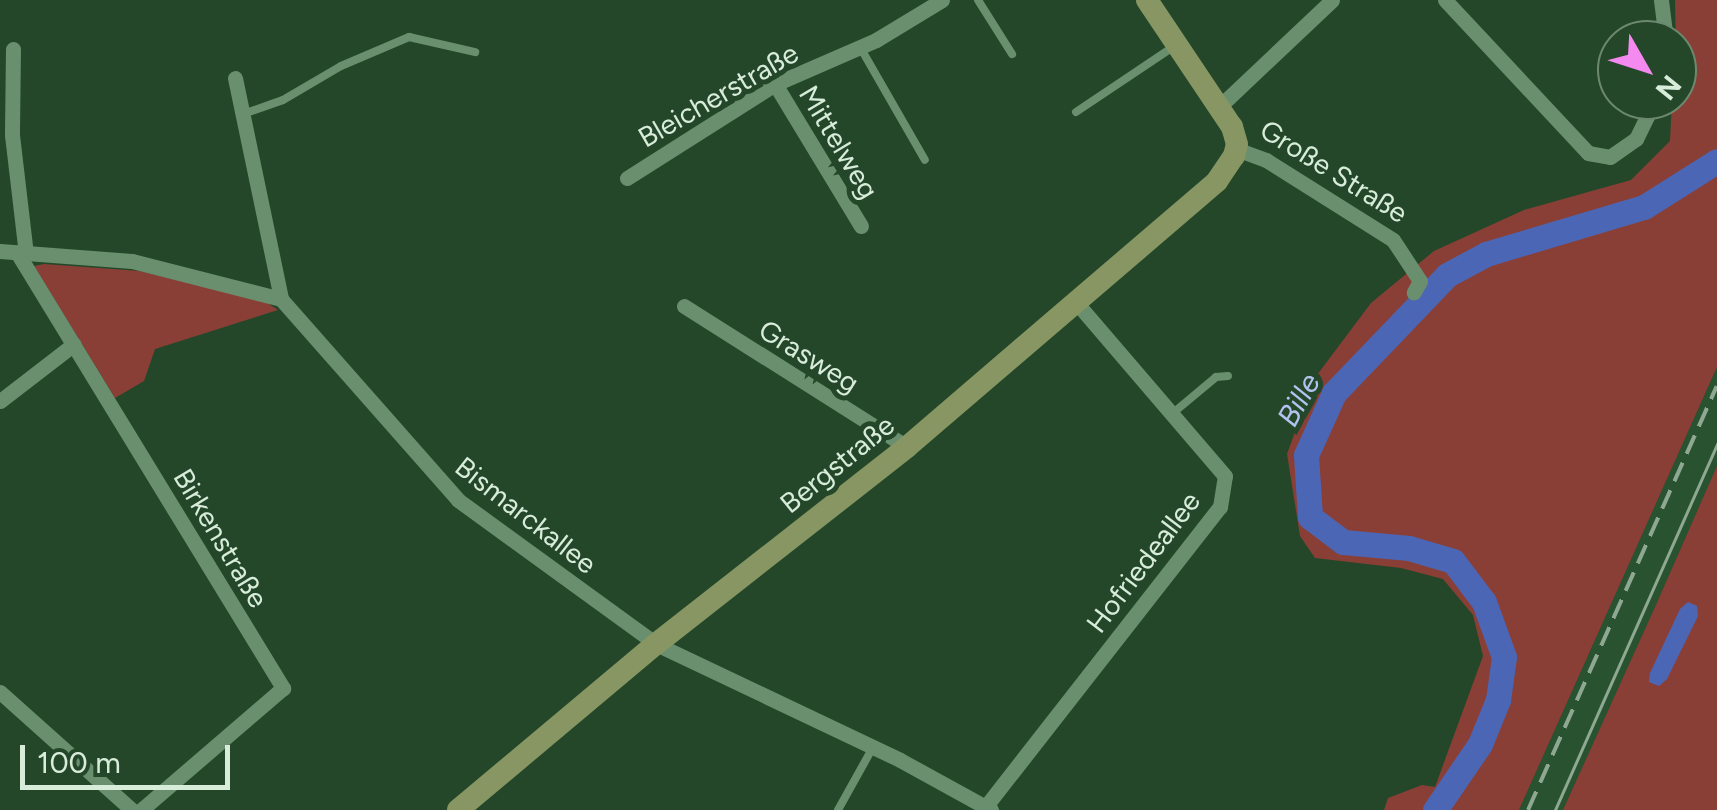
<!DOCTYPE html>
<meta charset="utf-8">
<style>
body{margin:0}
#map{position:relative;width:1717px;height:810px;overflow:hidden;background:#24472a;font-family:Figtree,sans-serif}
div>[style]{position:absolute}
.built>*{inset:0;background:#285230}
.green>*{inset:0;background:#8a3f36}
.water>*{inset:0;background:#4c66b6}
.river>*{height:25px;margin:-12.5px;padding:0 12.5px;transform-origin:12.5px;border-radius:12.5px;background:#4c66b6}
.lane>*{height:8px;margin:-4px;padding:0 4px;transform-origin:4px;border-radius:4px;background:#698f6f}
.street>*{height:15px;margin:-7.5px;padding:0 7.5px;transform-origin:7.5px;border-radius:7.5px;background:#698f6f}
.secondary>*{height:22px;margin:-11px;padding:0 11px;transform-origin:11px;border-radius:11px;background:#879662}
.tram>*{height:2.5px;margin:-1.25px;padding:0 1.25px;transform-origin:1.25px;border-radius:1.25px;background:#8ea891}
.rail>*{height:4px;margin-top:-2px;transform-origin:0;background:repeating-linear-gradient(90deg,#8ea891 0 20px,transparent 0 30px)}
span{translate:-50% -50%;white-space:nowrap;text-align:center;line-height:1.15;-webkit-text-stroke:10px #24472a;paint-order:stroke}
.street-label{font-size:28px;color:#d8ecda}
.water-label{font-size:30px;color:#b3c3ef;font-style:italic}
.north{position:absolute;left:1597px;top:20px;width:100px;height:100px;box-sizing:border-box;background:#24472a;border:2px solid #6c8970;border-radius:50%;rotate:129deg;font-size:28px;font-weight:700;line-height:40px;text-align:center;color:#d8ecda}
.north::after{content:'';display:block;margin:auto;width:35px;height:45px;background:#f489f0;clip-path:polygon(50% 0,100% 100%,50% 72%,0 100%)}
.scale{position:absolute;left:20px;top:745px;width:210px;height:45px;box-sizing:border-box;border:5px solid #d8ecda;border-top:0;padding-left:12px;font-size:30px;line-height:35px;white-space:nowrap;color:#d8ecda;-webkit-text-stroke:8px #24472a;paint-order:stroke}
</style>
<div id="map">
<div class="built">
<i style="clip-path:polygon(1717px 367px,1717px 466px,1655px 607px,1563px 810px,1519px 810px)"></i>
</div>
<div class="green">
<i style="clip-path:polygon(1675px 0,1717px 0,1717px 367px,1519px 810px,1384px 810px,1388px 798px,1422px 785px,1435px 787px,1483px 656px,1473px 615px,1443px 579px,1401px 568px,1315px 558px,1300px 536px,1287px 454px,1314px 379px,1371px 303px,1434px 251px,1524px 210px,1631px 180px,1670px 141px,1672px 100px,1677px 100px)"></i>
<i style="clip-path:polygon(44px 264px,140px 271px,266px 302px,278px 310px,155px 349px,144px 381px,115px 398px,34px 266px)"></i>
<i style="clip-path:polygon(1717px 466px,1717px 810px,1563px 810px,1655px 607px)"></i>
</div>
<div class="water">
<i style="clip-path:polygon(1688px 602px,1697px 606px,1698px 616px,1667px 679px,1659px 686px,1649px 682px,1650px 673px,1680px 609px)"></i>
</div>
<div class="river">
<i style="left:1435px;top:810px;width:80px;rotate:-55.7deg"></i>
<i style="left:1480px;top:744px;width:48px;rotate:-67.8deg"></i>
<i style="left:1498px;top:700px;width:43px;rotate:-82.1deg"></i>
<i style="left:1504px;top:657px;width:59px;rotate:-110deg"></i>
<i style="left:1484px;top:602px;width:51px;rotate:-127.1deg"></i>
<i style="left:1453px;top:561px;width:46px;rotate:-163.5deg"></i>
<i style="left:1409px;top:548px;width:66px;rotate:-174.8deg"></i>
<i style="left:1343px;top:542px;width:41px;rotate:-142.9deg"></i>
<i style="left:1310px;top:517px;width:62px;rotate:-93.7deg"></i>
<i style="left:1306px;top:455px;width:68px;rotate:-65.7deg"></i>
<i style="left:1334px;top:393px;width:163px;rotate:-46.2deg"></i>
<i style="left:1447px;top:275px;width:44px;rotate:-28.3deg"></i>
<i style="left:1486px;top:254px;width:165px;rotate:-16.6deg"></i>
<i style="left:1644px;top:207px;width:86px;rotate:-32.2deg"></i>
</div>
<div class="lane">
<i style="left:978px;top:0;width:64px;rotate:57.8deg"></i>
<i style="left:860px;top:47px;width:130px;rotate:60.1deg"></i>
<i style="left:1076px;top:112px;width:117px;rotate:-33.8deg"></i>
<i style="left:243px;top:114px;width:42px;rotate:-19.3deg"></i>
<i style="left:283px;top:100px;width:67px;rotate:-30.4deg"></i>
<i style="left:341px;top:66px;width:74px;rotate:-23.1deg"></i>
<i style="left:409px;top:37px;width:68px;rotate:12.8deg"></i>
<i style="left:1173px;top:413px;width:56px;rotate:-39.9deg"></i>
<i style="left:1216px;top:377px;width:12px;rotate:-5deg"></i>
<i style="left:838px;top:810px;width:72px;rotate:-60.9deg"></i>
</div>
<div class="street">
<i style="left:1445px;top:0;width:209px;rotate:46.9deg"></i>
<i style="left:1588px;top:153px;width:22px;rotate:10deg"></i>
<i style="left:1610px;top:157px;width:32px;rotate:-35deg"></i>
<i style="left:1636px;top:139px;width:43px;rotate:-64deg"></i>
<i style="left:1661px;top:0;width:40px;rotate:82.9deg"></i>
<i style="left:13px;top:49px;width:86px;rotate:90.7deg"></i>
<i style="left:12px;top:135px;width:121px;rotate:83.3deg"></i>
<i style="left:235px;top:78px;width:226px;rotate:78.2deg"></i>
<i style="left:281px;top:299px;width:268px;rotate:48.6deg"></i>
<i style="left:458px;top:500px;width:245px;rotate:36deg"></i>
<i style="left:656px;top:644px;width:270px;rotate:25.4deg"></i>
<i style="left:900px;top:760px;width:104px;rotate:28.8deg"></i>
<i style="left:775px;top:84px;width:166px;rotate:58.8deg"></i>
<i style="left:1220px;top:106px;width:154px;rotate:-43.4deg"></i>
<i style="left:1236px;top:149px;width:32px;rotate:20deg"></i>
<i style="left:1266px;top:160px;width:150px;rotate:32.2deg"></i>
<i style="left:1393px;top:240px;width:49px;rotate:56.6deg"></i>
<i style="left:1420px;top:281px;width:13px;rotate:119deg"></i>
<i style="left:627px;top:178px;width:175px;rotate:-32.4deg"></i>
<i style="left:775px;top:84px;width:110px;rotate:-23.5deg"></i>
<i style="left:876px;top:40px;width:77px;rotate:-31.2deg"></i>
<i style="left:0;top:251px;width:132px;rotate:4.3deg"></i>
<i style="left:132px;top:261px;width:154px;rotate:14.3deg"></i>
<i style="left:18px;top:254px;width:509px;rotate:58.59deg"></i>
<i style="left:283px;top:688px;width:187px;rotate:139.3deg"></i>
<i style="left:684px;top:306px;width:264px;rotate:32.3deg"></i>
<i style="left:0;top:401px;width:93px;rotate:-37.6deg"></i>
<i style="left:0;top:692px;width:177px;rotate:41.8deg"></i>
<i style="left:986px;top:806px;width:380px;rotate:-52deg"></i>
<i style="left:1220px;top:507px;width:31px;rotate:-81deg"></i>
<i style="left:1225px;top:476px;width:229px;rotate:-130.6deg"></i>
</div>
<div class="secondary">
<i style="left:458px;top:810px;width:258px;rotate:-40deg"></i>
<i style="left:656px;top:644px;width:319px;rotate:-38.1deg"></i>
<i style="left:907px;top:447px;width:408px;rotate:-40.6deg"></i>
<i style="left:1217px;top:181px;width:30px;rotate:-56deg"></i>
<i style="left:1234px;top:156px;width:12px;rotate:-76deg"></i>
<i style="left:1237px;top:144px;width:18px;rotate:-106deg"></i>
<i style="left:1232px;top:127px;width:153px;rotate:-123.8deg"></i>
</div>
<div class="tram">
<i style="left:1555px;top:810px;width:400px;rotate:-66.1deg"></i>
</div>
<div class="rail">
<i style="left:1528px;top:810px;width:464px;rotate:-66deg"></i>
</div>
<div class="street-label">
<span style="left:718px;top:95px;rotate:-30deg">Bleicherstraße</span>
<span style="left:839px;top:142px;rotate:59deg">Mittelweg</span>
<span style="left:1334px;top:171px;rotate:32deg">Große Straße</span>
<span style="left:809px;top:356px;rotate:32deg">Grasweg</span>
<span style="left:837px;top:464px;rotate:-39deg">Bergstraße</span>
<span style="left:526px;top:515px;rotate:38deg">Bismarckallee</span>
<span style="left:221px;top:538px;rotate:59deg">Birkenstraße</span>
<span style="left:1143px;top:562px;rotate:-53deg">Hofriedeallee</span>
</div>
<div class="water-label">
<span style="left:1299px;top:400px;rotate:-61deg">Bille</span>
</div>
<div class="north">N</div>
<div class="scale">100 m</div>
</div>
